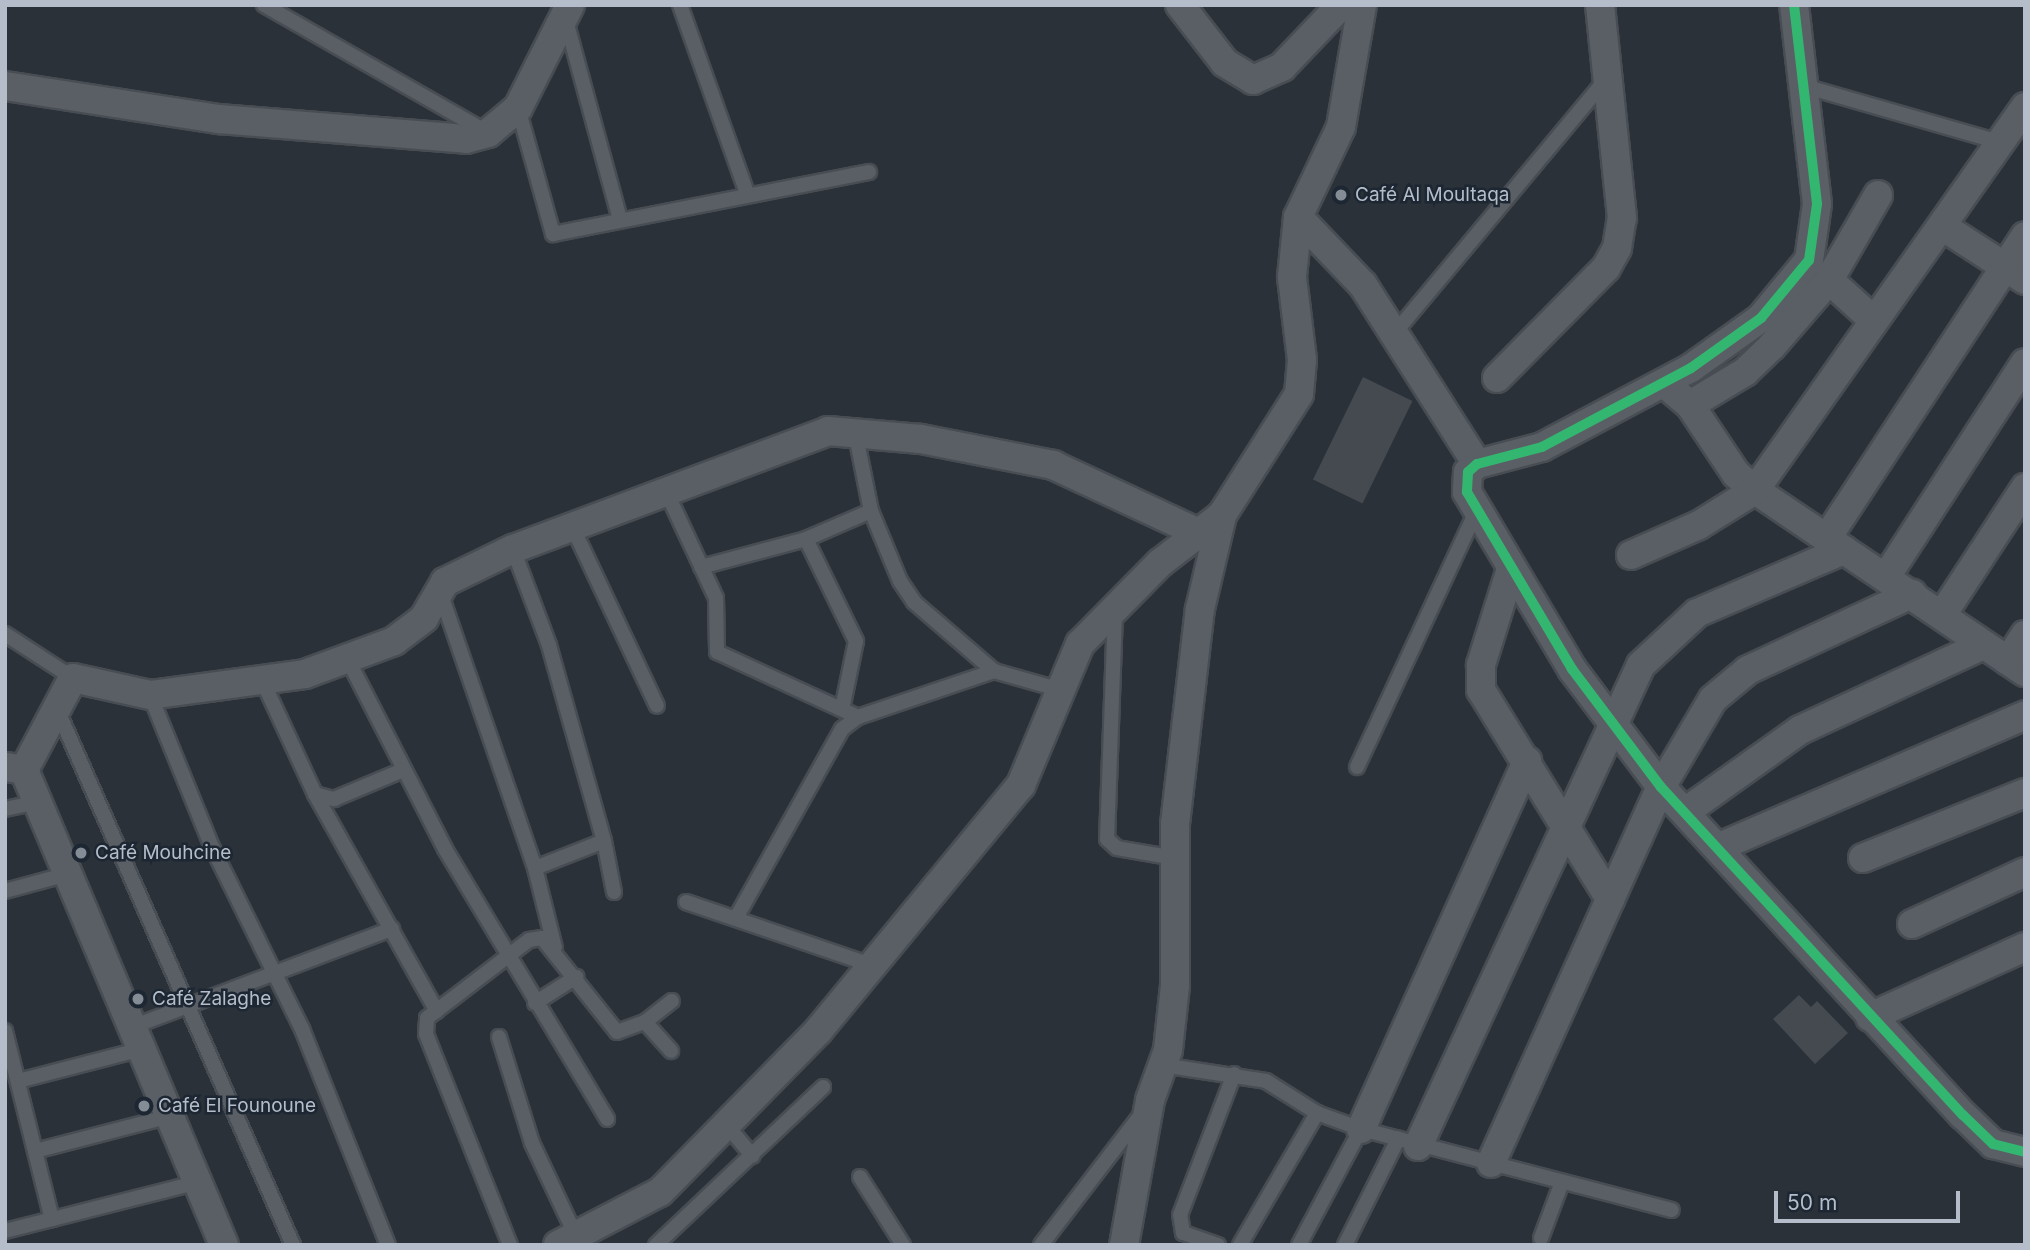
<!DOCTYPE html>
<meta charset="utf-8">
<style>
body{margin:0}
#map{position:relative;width:2030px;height:1250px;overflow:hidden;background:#2a3138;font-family:Inter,sans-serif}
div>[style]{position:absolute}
.building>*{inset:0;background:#444a50;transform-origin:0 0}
.roads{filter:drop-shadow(2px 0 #484d53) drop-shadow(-2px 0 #484d53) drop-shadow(0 2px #484d53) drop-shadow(0 -2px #484d53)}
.lane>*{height:14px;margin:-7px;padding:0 7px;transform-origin:7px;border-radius:7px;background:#5a5f66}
.street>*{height:28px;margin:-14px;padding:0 14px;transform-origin:14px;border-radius:14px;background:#5a5f66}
.cycleway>*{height:10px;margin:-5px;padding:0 5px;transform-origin:5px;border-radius:5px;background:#33b770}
.dots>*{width:19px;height:19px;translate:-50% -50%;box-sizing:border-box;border:4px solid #1d2733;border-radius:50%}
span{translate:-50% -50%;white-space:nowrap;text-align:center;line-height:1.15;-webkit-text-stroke:5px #1d2733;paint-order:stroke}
.poi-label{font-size:19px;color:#b4bdc9}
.left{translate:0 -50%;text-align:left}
.frame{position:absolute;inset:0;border:7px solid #b4bdc9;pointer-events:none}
.scale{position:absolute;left:1774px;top:1191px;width:186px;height:32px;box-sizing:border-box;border:4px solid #b4bdc9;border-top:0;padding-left:9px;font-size:21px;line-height:24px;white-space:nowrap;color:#b4bdc9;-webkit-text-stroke:5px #1d2733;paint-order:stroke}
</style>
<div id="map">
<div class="building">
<i style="left:1363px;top:377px;width:55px;height:114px;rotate:26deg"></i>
<i style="clip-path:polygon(1799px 995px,1811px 1007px,1817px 1001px,1848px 1033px,1815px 1064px,1773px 1019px)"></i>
</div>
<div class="roads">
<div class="lane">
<i style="left:264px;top:5px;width:254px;rotate:29.7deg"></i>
<i style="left:680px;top:5px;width:200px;rotate:70.4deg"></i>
<i style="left:565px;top:17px;width:209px;rotate:74.8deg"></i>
<i style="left:1807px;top:87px;width:200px;rotate:16deg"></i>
<i style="left:518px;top:108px;width:131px;rotate:74.5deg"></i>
<i style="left:553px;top:234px;width:322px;rotate:-11.1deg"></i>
<i style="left:1393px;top:335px;width:334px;rotate:-50.2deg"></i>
<i style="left:855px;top:431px;width:82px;rotate:78.7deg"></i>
<i style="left:871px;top:511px;width:76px;rotate:67.5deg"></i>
<i style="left:900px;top:581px;width:25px;rotate:56deg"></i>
<i style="left:914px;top:602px;width:106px;rotate:40.8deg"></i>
<i style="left:665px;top:489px;width:120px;rotate:64.9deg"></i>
<i style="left:716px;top:598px;width:54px;rotate:88.9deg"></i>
<i style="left:717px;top:652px;width:155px;rotate:24.7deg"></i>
<i style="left:571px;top:524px;width:201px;rotate:64.7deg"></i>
<i style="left:806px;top:539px;width:114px;rotate:63.9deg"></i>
<i style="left:856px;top:641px;width:69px;rotate:101.6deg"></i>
<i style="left:701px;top:567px;width:109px;rotate:-14.9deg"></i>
<i style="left:806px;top:539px;width:71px;rotate:-23.3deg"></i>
<i style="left:440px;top:592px;width:292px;rotate:71deg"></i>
<i style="left:535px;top:868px;width:74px;rotate:-21.4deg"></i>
<i style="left:604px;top:841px;width:204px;rotate:-105.7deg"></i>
<i style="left:549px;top:645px;width:103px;rotate:-110.6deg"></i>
<i style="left:1115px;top:612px;width:227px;rotate:92deg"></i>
<i style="left:1107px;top:839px;width:13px;rotate:42deg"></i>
<i style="left:1117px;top:848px;width:59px;rotate:9.8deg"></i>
<i style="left:5px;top:634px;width:81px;rotate:32.9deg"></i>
<i style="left:347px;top:658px;width:215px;rotate:62.8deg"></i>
<i style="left:445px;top:849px;width:315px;rotate:59deg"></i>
<i style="left:263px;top:682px;width:123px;rotate:65.1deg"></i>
<i style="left:315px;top:794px;width:249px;rotate:60.7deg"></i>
<i style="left:150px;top:695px;width:166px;rotate:67.8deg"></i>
<i style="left:213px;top:849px;width:201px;rotate:63.7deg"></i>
<i style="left:302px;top:1029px;width:232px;rotate:68.3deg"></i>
<i style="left:57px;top:709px;width:586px;rotate:66.24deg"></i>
<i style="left:1357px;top:767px;width:284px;rotate:-65deg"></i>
<i style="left:315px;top:794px;width:20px;rotate:15deg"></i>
<i style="left:334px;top:799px;width:75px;rotate:-22.8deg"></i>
<i style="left:5px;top:809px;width:34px;rotate:-12deg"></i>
<i style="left:604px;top:841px;width:52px;rotate:78.9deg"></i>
<i style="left:535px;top:868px;width:82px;rotate:76deg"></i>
<i style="left:5px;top:891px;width:65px;rotate:-15.1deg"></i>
<i style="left:686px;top:902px;width:199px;rotate:18.8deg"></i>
<i style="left:736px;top:918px;width:217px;rotate:-60.7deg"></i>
<i style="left:842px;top:729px;width:20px;rotate:-37deg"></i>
<i style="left:858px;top:717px;width:144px;rotate:-18.7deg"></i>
<i style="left:994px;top:671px;width:66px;rotate:15.9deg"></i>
<i style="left:535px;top:1003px;width:49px;rotate:-32.4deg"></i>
<i style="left:645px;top:1022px;width:39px;rotate:48deg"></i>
<i style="left:132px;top:1027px;width:278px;rotate:-20.7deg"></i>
<i style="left:5px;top:1031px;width:194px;rotate:76deg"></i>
<i style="left:499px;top:1037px;width:111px;rotate:72.7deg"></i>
<i style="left:532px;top:1143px;width:103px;rotate:64.7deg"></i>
<i style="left:1162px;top:1065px;width:105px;rotate:8.7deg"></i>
<i style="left:1266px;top:1081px;width:60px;rotate:32.1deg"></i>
<i style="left:1317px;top:1113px;width:47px;rotate:20deg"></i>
<i style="left:1361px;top:1129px;width:321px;rotate:14.6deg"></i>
<i style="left:18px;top:1081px;width:128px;rotate:-14.5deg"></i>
<i style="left:730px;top:1129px;width:35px;rotate:50deg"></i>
<i style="left:35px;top:1151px;width:139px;rotate:-14.5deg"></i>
<i style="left:860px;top:1177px;width:80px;rotate:57.7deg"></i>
<i style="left:5px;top:1231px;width:199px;rotate:-14.2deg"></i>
<i style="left:1541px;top:1238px;width:60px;rotate:-69.4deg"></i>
<i style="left:510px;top:1245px;width:227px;rotate:-111.7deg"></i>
<i style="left:426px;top:1034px;width:16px;rotate:-86deg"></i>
<i style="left:427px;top:1018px;width:128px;rotate:-37.4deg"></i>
<i style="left:529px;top:940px;width:13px;rotate:-9deg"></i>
<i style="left:542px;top:938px;width:120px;rotate:51.4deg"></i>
<i style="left:617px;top:1032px;width:30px;rotate:-20deg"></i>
<i style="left:645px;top:1022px;width:34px;rotate:-38deg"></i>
<i style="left:656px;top:1245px;width:230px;rotate:-43.4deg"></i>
<i style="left:1041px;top:1245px;width:163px;rotate:-52.5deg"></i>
<i style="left:1218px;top:1245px;width:37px;rotate:-161deg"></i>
<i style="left:1183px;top:1233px;width:18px;rotate:-99deg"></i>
<i style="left:1180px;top:1215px;width:151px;rotate:-69deg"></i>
<i style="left:1240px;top:1245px;width:153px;rotate:-59.7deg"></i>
<i style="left:1299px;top:1245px;width:132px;rotate:-61.9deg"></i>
<i style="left:1345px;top:1245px;width:119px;rotate:-63.4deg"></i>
</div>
<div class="street">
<i style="left:1180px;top:5px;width:73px;rotate:52.2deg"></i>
<i style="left:1225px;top:63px;width:33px;rotate:31deg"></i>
<i style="left:1253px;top:80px;width:32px;rotate:-24deg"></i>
<i style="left:1282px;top:67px;width:86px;rotate:-46.4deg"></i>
<i style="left:1362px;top:5px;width:124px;rotate:99.8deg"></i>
<i style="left:1341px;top:127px;width:100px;rotate:115.5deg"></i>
<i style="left:1298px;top:217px;width:94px;rotate:46.3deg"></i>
<i style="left:1363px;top:285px;width:212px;rotate:57.5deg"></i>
<i style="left:1794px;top:5px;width:200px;rotate:83.4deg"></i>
<i style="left:1817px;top:204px;width:57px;rotate:98.1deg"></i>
<i style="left:1809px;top:260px;width:75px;rotate:129.6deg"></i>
<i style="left:1761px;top:318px;width:86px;rotate:144.5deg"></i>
<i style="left:1691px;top:368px;width:169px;rotate:152.1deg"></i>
<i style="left:1542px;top:447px;width:67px;rotate:165.3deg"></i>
<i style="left:1477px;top:464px;width:12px;rotate:138deg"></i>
<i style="left:1468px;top:472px;width:20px;rotate:93deg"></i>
<i style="left:1467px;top:492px;width:206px;rotate:59.3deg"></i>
<i style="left:1572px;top:669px;width:148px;rotate:53deg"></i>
<i style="left:1661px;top:787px;width:446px;rotate:47.4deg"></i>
<i style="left:1963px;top:1115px;width:42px;rotate:44deg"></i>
<i style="left:1993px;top:1144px;width:33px;rotate:14deg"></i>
<i style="left:5px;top:86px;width:217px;rotate:8.8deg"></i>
<i style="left:219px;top:119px;width:248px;rotate:4.6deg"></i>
<i style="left:466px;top:139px;width:23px;rotate:-15deg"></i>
<i style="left:488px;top:133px;width:39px;rotate:-40deg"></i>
<i style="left:518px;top:108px;width:115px;rotate:-63.2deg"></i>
<i style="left:1945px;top:228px;width:95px;rotate:33deg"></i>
<i style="left:1829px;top:280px;width:58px;rotate:42.2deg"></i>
<i style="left:1497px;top:378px;width:155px;rotate:-45.3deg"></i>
<i style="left:1606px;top:268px;width:23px;rotate:-61deg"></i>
<i style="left:1617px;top:248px;width:30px;rotate:-81deg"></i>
<i style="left:1622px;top:218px;width:214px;rotate:-95.9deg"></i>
<i style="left:1665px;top:384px;width:33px;rotate:40deg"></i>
<i style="left:1690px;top:405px;width:83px;rotate:56.3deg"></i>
<i style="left:1736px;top:474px;width:25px;rotate:40deg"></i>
<i style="left:1755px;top:490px;width:326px;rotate:34deg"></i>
<i style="left:1690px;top:405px;width:64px;rotate:-31deg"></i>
<i style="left:1745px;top:372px;width:37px;rotate:-44deg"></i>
<i style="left:1772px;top:346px;width:87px;rotate:-49.2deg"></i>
<i style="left:1829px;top:280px;width:98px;rotate:-60deg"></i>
<i style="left:1827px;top:538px;width:361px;rotate:-56.7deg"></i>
<i style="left:1631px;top:555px;width:74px;rotate:-23.8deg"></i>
<i style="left:1699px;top:525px;width:66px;rotate:-32deg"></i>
<i style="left:1755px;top:490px;width:469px;rotate:-54.8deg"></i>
<i style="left:1511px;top:569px;width:101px;rotate:107.4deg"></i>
<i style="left:1481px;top:665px;width:25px;rotate:90deg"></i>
<i style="left:1481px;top:690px;width:246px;rotate:58.3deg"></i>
<i style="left:1886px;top:577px;width:255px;rotate:-57deg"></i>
<i style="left:1942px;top:615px;width:152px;rotate:-56.8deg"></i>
<i style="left:2008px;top:661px;width:31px;rotate:-57deg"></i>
<i style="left:7px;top:767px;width:17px;rotate:10deg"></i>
<i style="left:24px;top:770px;width:515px;rotate:67.17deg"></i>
<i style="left:24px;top:770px;width:104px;rotate:-62deg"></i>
<i style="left:73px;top:678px;width:79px;rotate:12.4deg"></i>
<i style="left:150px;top:695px;width:156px;rotate:-7.7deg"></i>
<i style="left:305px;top:674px;width:95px;rotate:-20.3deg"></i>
<i style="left:394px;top:641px;width:38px;rotate:-37deg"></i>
<i style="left:424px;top:618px;width:42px;rotate:-59.7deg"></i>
<i style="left:445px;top:582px;width:76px;rotate:-25.9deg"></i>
<i style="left:513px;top:549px;width:336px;rotate:-20.5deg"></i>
<i style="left:828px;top:431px;width:93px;rotate:4.9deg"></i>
<i style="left:921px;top:439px;width:135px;rotate:11.1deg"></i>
<i style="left:1053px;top:465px;width:159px;rotate:25deg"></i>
<i style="left:1685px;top:812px;width:141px;rotate:-35.5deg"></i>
<i style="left:1800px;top:730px;width:202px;rotate:-24.9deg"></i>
<i style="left:1719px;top:847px;width:333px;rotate:-23.3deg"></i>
<i style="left:1863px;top:858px;width:175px;rotate:-21.9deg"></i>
<i style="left:1912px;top:924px;width:124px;rotate:-24.7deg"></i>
<i style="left:1870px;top:1017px;width:170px;rotate:-24.3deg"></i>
<i style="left:1361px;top:1129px;width:404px;rotate:-65.7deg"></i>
<i style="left:1418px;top:1146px;width:530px;rotate:-65.13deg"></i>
<i style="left:1641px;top:665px;width:76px;rotate:-42.9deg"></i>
<i style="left:1697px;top:613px;width:160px;rotate:-23.2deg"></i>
<i style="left:1491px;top:1163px;width:413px;rotate:-65.7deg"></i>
<i style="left:1661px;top:787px;width:102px;rotate:-59.4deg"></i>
<i style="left:1713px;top:699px;width:45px;rotate:-39.6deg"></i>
<i style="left:1748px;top:670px;width:181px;rotate:-24.9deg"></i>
<i style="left:558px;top:1245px;width:115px;rotate:-27.5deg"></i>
<i style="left:660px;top:1192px;width:226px;rotate:-45.5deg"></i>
<i style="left:818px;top:1031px;width:319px;rotate:-50.5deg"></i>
<i style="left:1021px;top:785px;width:153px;rotate:-67.3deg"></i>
<i style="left:1080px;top:644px;width:114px;rotate:-45.4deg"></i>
<i style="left:1160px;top:563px;width:78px;rotate:-37.7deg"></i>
<i style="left:1222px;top:515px;width:143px;rotate:-57.5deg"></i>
<i style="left:1299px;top:394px;width:34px;rotate:-85deg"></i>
<i style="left:1302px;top:360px;width:84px;rotate:-96.9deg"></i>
<i style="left:1292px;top:277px;width:60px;rotate:-84.3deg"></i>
<i style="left:1124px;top:1245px;width:147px;rotate:-79.8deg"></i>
<i style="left:1150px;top:1100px;width:53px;rotate:-70.2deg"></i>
<i style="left:1168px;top:1050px;width:64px;rotate:-83.8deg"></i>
<i style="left:1175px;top:986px;width:162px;rotate:-90deg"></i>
<i style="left:1175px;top:824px;width:216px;rotate:-83.4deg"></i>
<i style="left:1200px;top:609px;width:97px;rotate:-76.8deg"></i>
</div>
</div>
<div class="cycleway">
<i style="left:1794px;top:5px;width:200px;rotate:83.4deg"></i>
<i style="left:1817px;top:204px;width:57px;rotate:98.1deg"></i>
<i style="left:1809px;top:260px;width:75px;rotate:129.6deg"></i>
<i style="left:1761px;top:318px;width:86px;rotate:144.5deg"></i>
<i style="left:1691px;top:368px;width:169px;rotate:152.1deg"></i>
<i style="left:1542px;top:447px;width:67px;rotate:165.3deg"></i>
<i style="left:1477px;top:464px;width:12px;rotate:138deg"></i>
<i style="left:1468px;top:472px;width:20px;rotate:93deg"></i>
<i style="left:1467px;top:492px;width:206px;rotate:59.3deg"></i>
<i style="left:1572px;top:669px;width:148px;rotate:53deg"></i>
<i style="left:1661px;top:787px;width:446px;rotate:47.4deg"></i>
<i style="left:1963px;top:1115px;width:42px;rotate:44deg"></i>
<i style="left:1993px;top:1144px;width:33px;rotate:14deg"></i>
</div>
<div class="dots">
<i style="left:1341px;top:195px;background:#848c96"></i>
<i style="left:81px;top:853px;background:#848c96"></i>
<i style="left:138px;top:999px;background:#848c96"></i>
<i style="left:144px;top:1106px;background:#848c96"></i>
</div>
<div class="poi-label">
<span class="left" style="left:1355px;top:195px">Café Al Moultaqa</span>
<span class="left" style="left:95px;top:853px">Café Mouhcine</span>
<span class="left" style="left:152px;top:999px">Café Zalaghe</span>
<span class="left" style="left:158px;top:1106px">Café El Founoune</span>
</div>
<div class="frame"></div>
<div class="scale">50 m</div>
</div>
